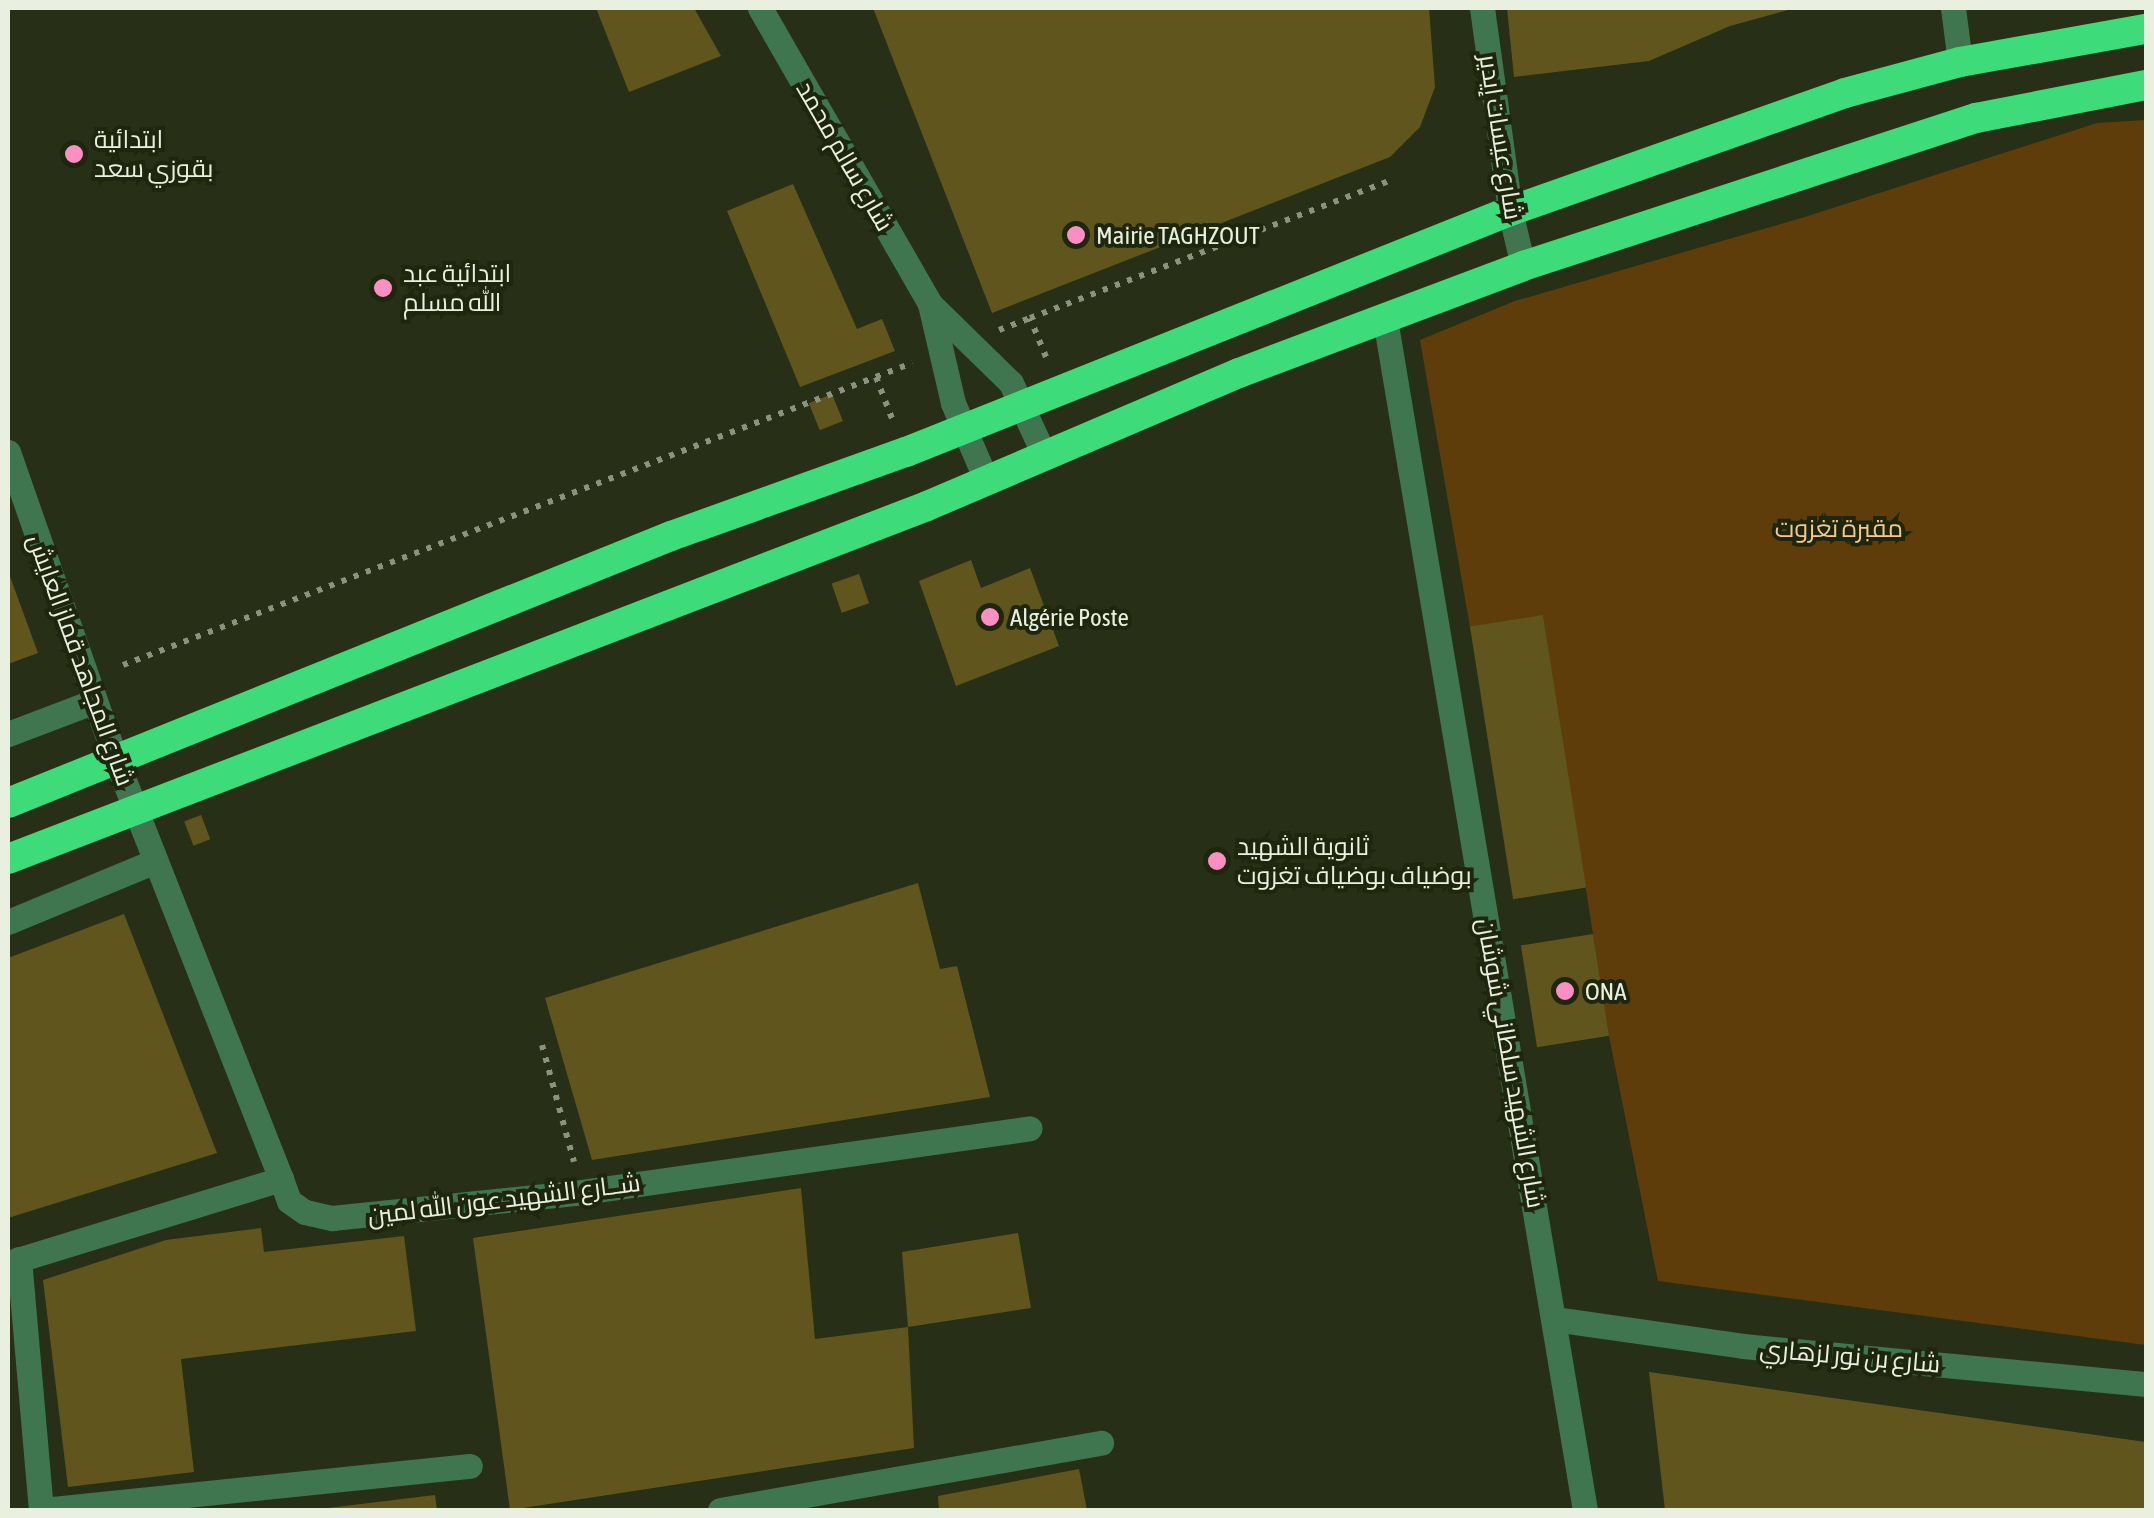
<!DOCTYPE html>
<meta charset="utf-8">
<style>
body{margin:0}
#map{position:relative;width:2154px;height:1518px;overflow:hidden;background:#273017;font-family:"Asap Condensed",Cairo,sans-serif}
div>[style]{position:absolute}
.green>*{inset:0;background:#5f3d0b}
.building>*{inset:0;background:#60551c;transform-origin:0 0}
.path>*{height:6px;margin-top:-3px;transform-origin:0;background:repeating-linear-gradient(90deg,#8b937f 0 5px,transparent 0 13px)}
.minor>*{height:25px;margin:-12.5px;padding:0 12.5px;transform-origin:12.5px;border-radius:12.5px;background:#40764f}
.highway>*{height:30px;margin:-15px;padding:0 15px;transform-origin:15px;border-radius:15px;background:#3ddb7a}
.dots>*{width:28px;height:28px;translate:-50% -50%;box-sizing:border-box;border:5px solid #1e260d;border-radius:50%}
span{translate:-50% -50%;white-space:nowrap;text-align:center;line-height:1.15;-webkit-text-stroke:8px #1e260d;paint-order:stroke}
.street-label{font-size:25px;color:#e9f0e0}
.poi-label{font-size:25px;color:#e9f0e0}
.left{translate:0 -50%;text-align:left}
.park-label{font-size:25px;color:#f9c78c}
.frame{position:absolute;inset:0;border:10px solid #e9f0e0;pointer-events:none}
</style>
<div id="map">
<div class="green">
<i style="clip-path:polygon(2146px 120px,2146px 1345px,1658px 1281px,1609px 1036px,1543px 616px,1470px 627px,1420px 340px,1515px 301px,1805px 217px,2097px 123px)"></i>
</div>
<div class="building">
<i style="clip-path:polygon(596px 8px,694px 8px,721px 56px,629px 92px)"></i>
<i style="clip-path:polygon(873px 8px,1429px 8px,1435px 87px,1420px 127px,1390px 157px,992px 313px)"></i>
<i style="clip-path:polygon(1507px 8px,1792px 8px,1792px 9px,1730px 26px,1649px 61px,1514px 77px)"></i>
<i style="clip-path:polygon(793px 184px,857px 329px,882px 319px,895px 351px,800px 387px,727px 211px)"></i>
<i style="left:832px;top:394px;width:29px;height:25px;rotate:68deg"></i>
<i style="clip-path:polygon(971px 560px,981px 588px,1030px 568px,1059px 646px,956px 686px,919px 581px)"></i>
<i style="clip-path:polygon(8px 571px,38px 653px,8px 664px)"></i>
<i style="left:859px;top:574px;width:31px;height:29px;rotate:71deg"></i>
<i style="left:1543px;top:615px;width:276px;height:74px;rotate:81deg"></i>
<i style="left:201px;top:815px;width:26px;height:18px;rotate:69deg"></i>
<i style="clip-path:polygon(918px 883px,940px 969px,957px 966px,990px 1097px,592px 1160px,545px 998px)"></i>
<i style="clip-path:polygon(124px 914px,217px 1153px,8px 1218px,8px 958px)"></i>
<i style="left:1593px;top:934px;width:103px;height:73px;rotate:81deg"></i>
<i style="clip-path:polygon(801px 1188px,815px 1339px,908px 1327px,902px 1252px,1018px 1233px,1031px 1308px,908px 1327px,914px 1448px,510px 1510px,473px 1238px)"></i>
<i style="clip-path:polygon(261px 1228px,264px 1252px,404px 1236px,416px 1331px,181px 1359px,194px 1472px,68px 1487px,43px 1280px,166px 1240px)"></i>
<i style="clip-path:polygon(1649px 1372px,2146px 1442px,2146px 1510px,1665px 1510px)"></i>
<i style="clip-path:polygon(1079px 1469px,1087px 1510px,939px 1510px,938px 1496px)"></i>
<i style="clip-path:polygon(435px 1495px,437px 1510px,328px 1510px,328px 1508px)"></i>
</div>
<div class="path">
<i style="left:999px;top:330px;width:33px;rotate:-21deg"></i>
<i style="left:1046px;top:357px;width:42px;rotate:-112.3deg"></i>
<i style="left:1030px;top:318px;width:387px;rotate:-20.9deg"></i>
<i style="left:876px;top:377px;width:47px;rotate:68.9deg"></i>
<i style="left:123px;top:665px;width:845px;rotate:-20.94deg"></i>
<i style="left:542px;top:1045px;width:121px;rotate:74.7deg"></i>
</div>
<div class="minor">
<i style="left:760px;top:8px;width:341px;rotate:60.1deg"></i>
<i style="left:930px;top:304px;width:113px;rotate:44.3deg"></i>
<i style="left:1011px;top:383px;width:81px;rotate:65.3deg"></i>
<i style="left:1482px;top:8px;width:205px;rotate:82.1deg"></i>
<i style="left:1510px;top:211px;width:57px;rotate:76.7deg"></i>
<i style="left:1953px;top:8px;width:54px;rotate:82.6deg"></i>
<i style="left:930px;top:304px;width:102px;rotate:76.9deg"></i>
<i style="left:953px;top:403px;width:86px;rotate:66.7deg"></i>
<i style="left:1385px;top:319px;width:1208px;rotate:80.47deg"></i>
<i style="left:8px;top:452px;width:326px;rotate:70.7deg"></i>
<i style="left:116px;top:760px;width:450px;rotate:68.5deg"></i>
<i style="left:8px;top:734px;width:93px;rotate:-20.8deg"></i>
<i style="left:8px;top:922px;width:159px;rotate:-22.5deg"></i>
<i style="left:19px;top:1259px;width:252px;rotate:85deg"></i>
<i style="left:8px;top:1263px;width:286px;rotate:-17.1deg"></i>
<i style="left:281px;top:1179px;width:23px;rotate:70deg"></i>
<i style="left:289px;top:1201px;width:19px;rotate:35deg"></i>
<i style="left:305px;top:1212px;width:28px;rotate:13deg"></i>
<i style="left:332px;top:1218px;width:251px;rotate:-5.9deg"></i>
<i style="left:582px;top:1192px;width:452px;rotate:-8.1deg"></i>
<i style="left:1554px;top:1319px;width:191px;rotate:8.1deg"></i>
<i style="left:1743px;top:1346px;width:405px;rotate:5.4deg"></i>
<i style="left:43px;top:1510px;width:429px;rotate:-5.9deg"></i>
<i style="left:720px;top:1510px;width:387px;rotate:-10deg"></i>
</div>
<div class="highway">
<i style="left:8px;top:803px;width:715px;rotate:-21.94deg"></i>
<i style="left:671px;top:536px;width:250px;rotate:-19.7deg"></i>
<i style="left:906px;top:452px;width:650px;rotate:-21.75deg"></i>
<i style="left:1510px;top:211px;width:355px;rotate:-19.4deg"></i>
<i style="left:1845px;top:93px;width:119px;rotate:-15.1deg"></i>
<i style="left:1960px;top:62px;width:189px;rotate:-10.1deg"></i>
<i style="left:8px;top:859px;width:984px;rotate:-21.01deg"></i>
<i style="left:927px;top:506px;width:339px;rotate:-23.1deg"></i>
<i style="left:1239px;top:373px;width:303px;rotate:-20.6deg"></i>
<i style="left:1523px;top:266px;width:477px;rotate:-18.1deg"></i>
<i style="left:1976px;top:118px;width:173px;rotate:-11deg"></i>
</div>
<div class="dots">
<i style="left:74px;top:154px;background:#fb8fc3"></i>
<i style="left:1076px;top:235px;background:#fb8fc3"></i>
<i style="left:383px;top:288px;background:#fb8fc3"></i>
<i style="left:990px;top:617px;background:#fb8fc3"></i>
<i style="left:1217px;top:861px;background:#fb8fc3"></i>
<i style="left:1565px;top:991px;background:#fb8fc3"></i>
</div>
<div class="street-label">
<span style="left:1501px;top:137px;rotate:81deg">شارع عيسات إيدير</span>
<span style="left:845px;top:156px;rotate:60deg">شارع سالم محمد</span>
<span style="left:81px;top:660px;rotate:70deg">شارع المجاهد قماز العايش</span>
<span style="left:1511px;top:1063px;rotate:80deg">شارع الشهيد سلطاني شوشان</span>
<span style="left:504px;top:1199px;rotate:-7deg">شــارع الشهيد عون الله لمين</span>
<span style="left:1850px;top:1356px;rotate:5deg">شارع بن نور لزهاري</span>
</div>
<div class="poi-label">
<span class="left" style="left:94px;top:154px">ابتدائية<br>بقوزي سعد</span>
<span class="left" style="left:1096px;top:235px">Mairie TAGHZOUT</span>
<span class="left" style="left:403px;top:288px">ابتدائية عبد<br>الله مسلم</span>
<span class="left" style="left:1010px;top:617px">Algérie Poste</span>
<span class="left" style="left:1237px;top:861px">ثانوية الشهيد<br>بوضياف بوضياف تغزوت</span>
<span class="left" style="left:1585px;top:991px">ONA</span>
</div>
<div class="park-label">
<span style="left:1839px;top:528px">مقبرة تغزوت</span>
</div>
<div class="frame"></div>
</div>
